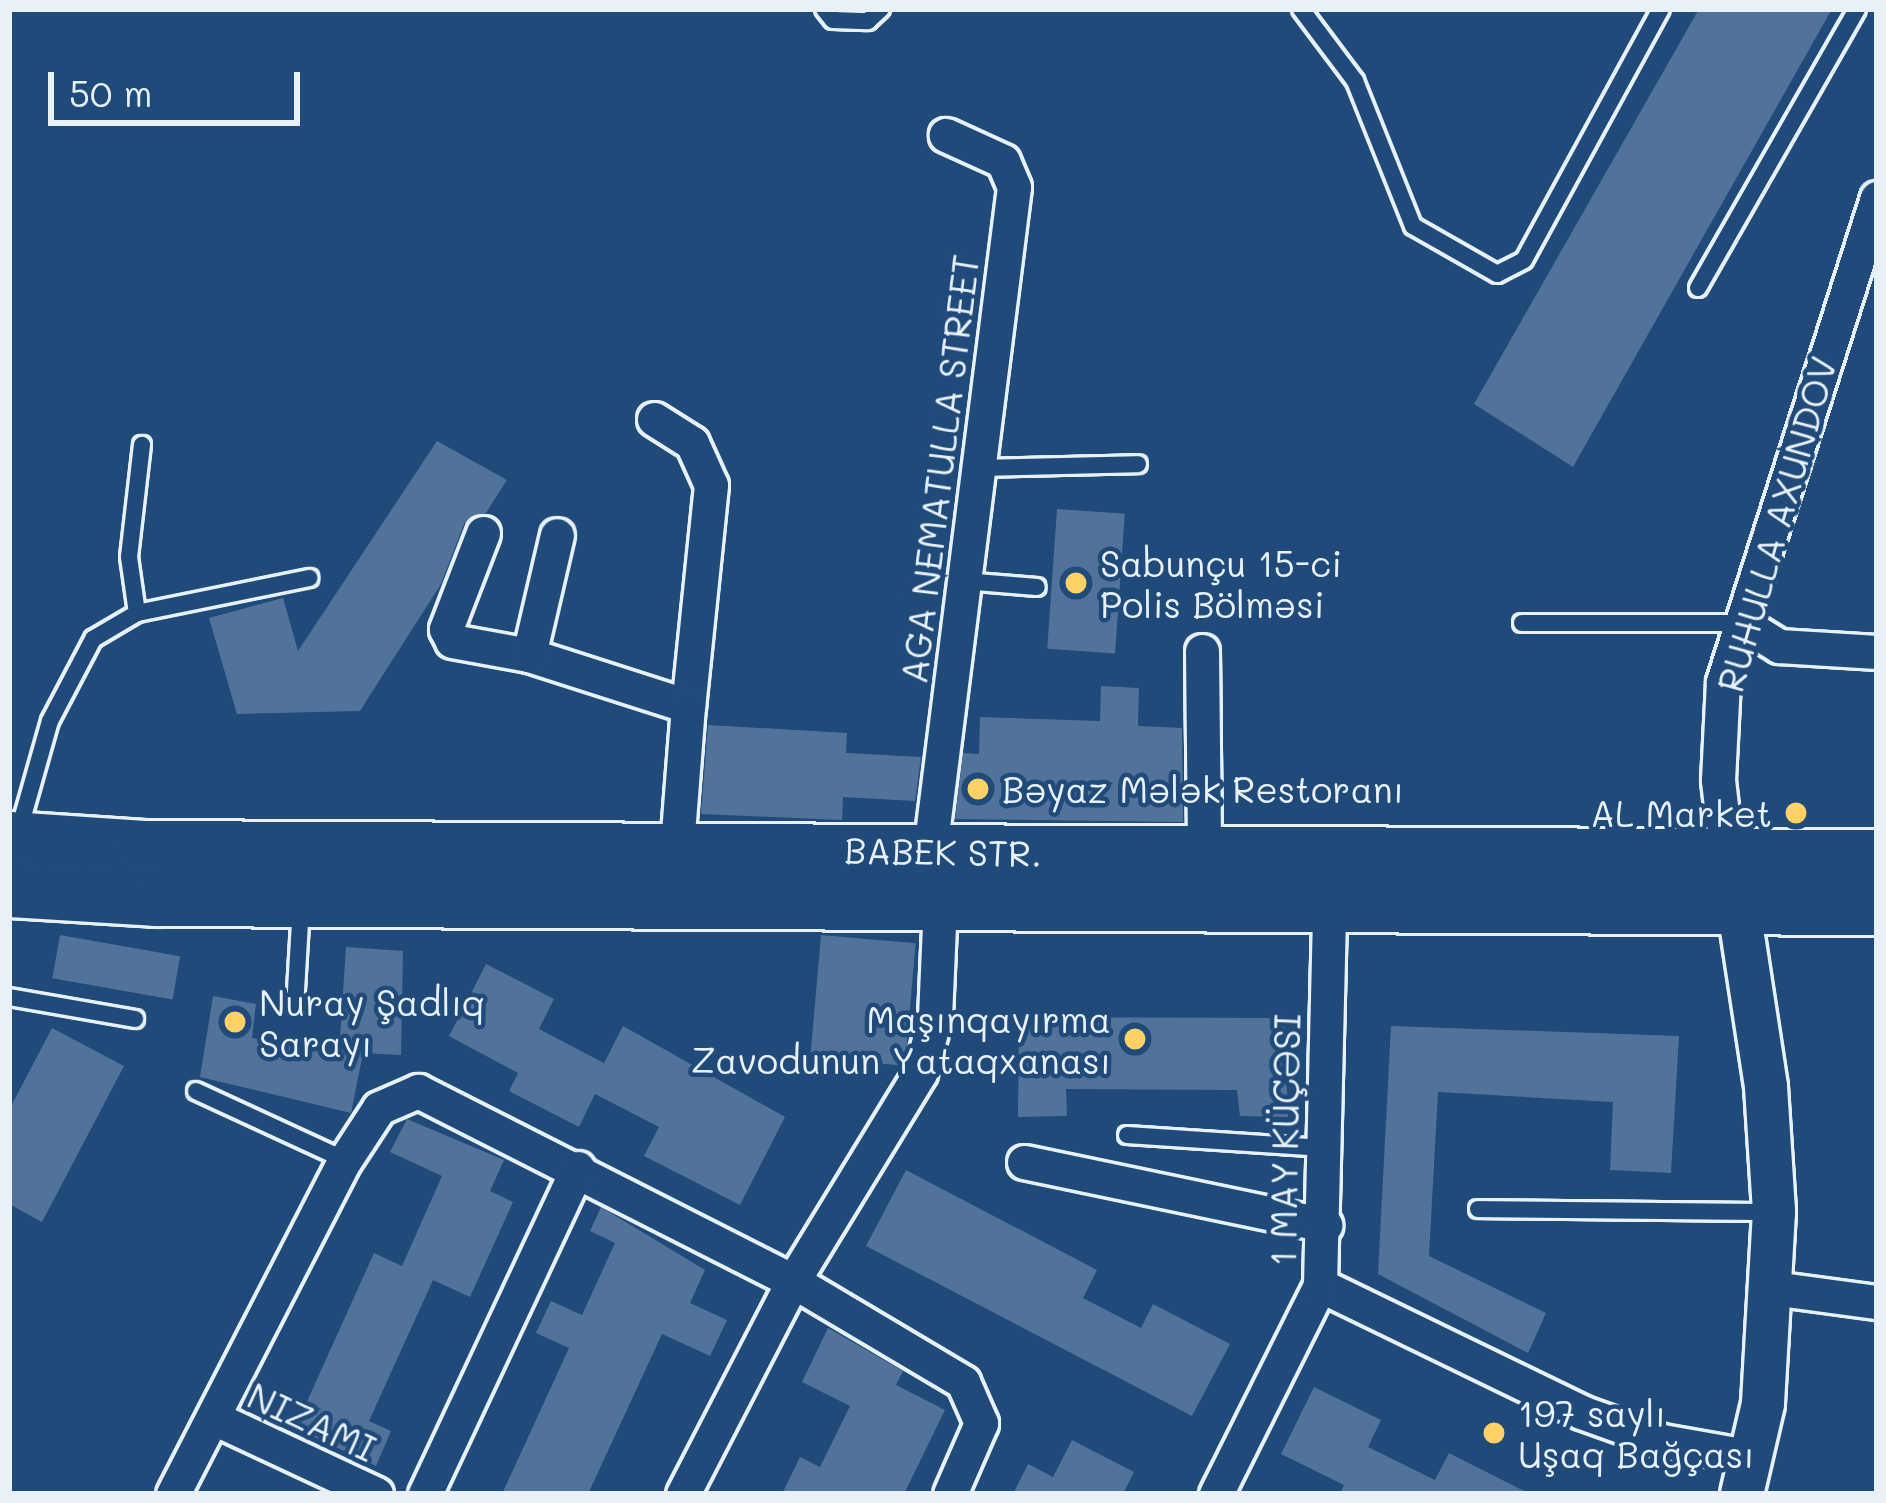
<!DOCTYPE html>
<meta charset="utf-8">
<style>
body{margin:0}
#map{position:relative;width:1886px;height:1503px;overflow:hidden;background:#1f4a7a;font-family:Mali,sans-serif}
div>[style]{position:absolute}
.building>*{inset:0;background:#517399;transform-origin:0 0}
.roads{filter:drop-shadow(3px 0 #e8f1f8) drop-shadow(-3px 0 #e8f1f8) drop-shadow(0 3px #e8f1f8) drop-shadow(0 -3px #e8f1f8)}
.service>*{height:16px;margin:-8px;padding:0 8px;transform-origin:8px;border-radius:8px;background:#1f4a7a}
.minor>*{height:33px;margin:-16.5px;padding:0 16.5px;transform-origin:16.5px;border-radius:16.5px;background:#1f4a7a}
.tertiary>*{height:42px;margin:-21px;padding:0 21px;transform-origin:21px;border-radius:21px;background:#1f4a7a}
.primary>*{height:54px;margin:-27px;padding:0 27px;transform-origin:27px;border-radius:27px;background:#1f4a7a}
.dots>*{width:33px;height:33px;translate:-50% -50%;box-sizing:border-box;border:6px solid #1f4a7a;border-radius:50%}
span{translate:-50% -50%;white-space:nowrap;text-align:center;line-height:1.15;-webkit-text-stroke:9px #1f4a7a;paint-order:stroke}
.street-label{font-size:36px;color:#e8f1f8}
.poi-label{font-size:36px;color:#e8f1f8}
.left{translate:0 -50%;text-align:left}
.right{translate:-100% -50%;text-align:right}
.frame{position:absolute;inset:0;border:12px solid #e8f1f8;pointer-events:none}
.scale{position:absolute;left:48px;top:72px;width:252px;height:54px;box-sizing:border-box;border:6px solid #e8f1f8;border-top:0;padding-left:15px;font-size:36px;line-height:42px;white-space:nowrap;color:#e8f1f8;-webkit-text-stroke:9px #1f4a7a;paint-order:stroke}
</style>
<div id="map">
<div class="building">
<i style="clip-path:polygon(1699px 9px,1832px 9px,1573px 467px,1474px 404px)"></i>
<i style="clip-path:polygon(437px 441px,507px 480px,486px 513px,464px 524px,441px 584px,360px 711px,237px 714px,209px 618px,283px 598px,298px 651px)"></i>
<i style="left:1057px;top:509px;width:68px;height:140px;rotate:4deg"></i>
<i style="clip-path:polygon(1101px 686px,1139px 688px,1138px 726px,1182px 728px,1183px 822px,955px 819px,963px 753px,979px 754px,980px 717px,1100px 721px)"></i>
<i style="clip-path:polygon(708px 725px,847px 733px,846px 753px,921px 757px,915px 801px,843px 797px,842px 820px,701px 814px)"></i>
<i style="left:60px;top:935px;width:122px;height:44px;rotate:10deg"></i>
<i style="left:821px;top:935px;width:95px;height:123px;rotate:5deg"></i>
<i style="clip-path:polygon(346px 947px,403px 951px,401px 1055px,363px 1053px,351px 1113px,200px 1077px,213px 996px,256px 1004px,252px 1038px,339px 1053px)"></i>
<i style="clip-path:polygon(486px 964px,554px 999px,539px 1029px,604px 1063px,623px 1026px,785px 1117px,740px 1205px,644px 1156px,659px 1127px,595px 1094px,579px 1127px,509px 1091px,518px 1073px,449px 1036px)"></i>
<i style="clip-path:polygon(1019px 1017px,1284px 1018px,1288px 1117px,1240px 1116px,1237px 1090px,1066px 1089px,1067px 1116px,1018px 1117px)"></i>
<i style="clip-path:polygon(1391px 1026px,1679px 1036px,1671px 1173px,1610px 1170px,1613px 1102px,1438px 1092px,1429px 1256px,1546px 1313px,1528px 1353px,1378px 1274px)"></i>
<i style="clip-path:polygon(52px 1028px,124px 1066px,42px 1222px,9px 1204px,9px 1110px)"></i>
<i style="clip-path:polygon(407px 1119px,504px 1160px,490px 1191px,513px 1202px,470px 1297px,433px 1280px,369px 1421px,391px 1431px,376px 1466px,295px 1428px,374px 1253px,402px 1266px,442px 1176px,390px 1152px)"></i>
<i style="clip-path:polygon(906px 1170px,1097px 1270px,1083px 1298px,1141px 1328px,1153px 1304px,1230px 1344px,1192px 1416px,866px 1246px)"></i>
<i style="clip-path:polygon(601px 1207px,705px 1270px,690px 1303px,727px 1320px,710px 1356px,662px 1334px,588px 1494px,502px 1494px,569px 1348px,536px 1333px,551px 1301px,582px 1315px,615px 1243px,590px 1231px)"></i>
<i style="clip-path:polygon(828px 1328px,903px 1371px,896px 1385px,945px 1410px,904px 1494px,782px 1494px,800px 1457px,820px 1467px,850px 1406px,802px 1382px)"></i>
<i style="clip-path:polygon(1314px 1387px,1381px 1420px,1368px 1447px,1435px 1480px,1449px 1453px,1530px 1494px,1340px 1494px,1344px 1485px,1281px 1454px)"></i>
<i style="clip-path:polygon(1072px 1440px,1134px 1472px,1123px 1494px,1013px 1494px,1028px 1464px,1053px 1477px)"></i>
</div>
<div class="roads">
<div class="service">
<i style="left:824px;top:9px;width:14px;rotate:51deg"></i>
<i style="left:833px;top:20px;width:35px;rotate:2deg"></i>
<i style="left:868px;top:21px;width:18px;rotate:-43deg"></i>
<i style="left:1301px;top:9px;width:90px;rotate:53.1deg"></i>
<i style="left:1355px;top:81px;width:156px;rotate:68.2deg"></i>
<i style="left:1413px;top:226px;width:97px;rotate:29.7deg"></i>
<i style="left:1497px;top:274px;width:30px;rotate:-27deg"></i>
<i style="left:1524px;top:260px;width:286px;rotate:-61.4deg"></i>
<i style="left:1698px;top:288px;width:321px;rotate:-60.3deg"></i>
<i style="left:978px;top:468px;width:160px;rotate:-1.4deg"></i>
<i style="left:964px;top:581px;width:73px;rotate:4.7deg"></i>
<i style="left:137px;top:613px;width:57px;rotate:-98.1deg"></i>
<i style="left:129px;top:557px;width:113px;rotate:-83.4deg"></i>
<i style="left:1522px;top:623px;width:220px"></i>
<i style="left:18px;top:834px;width:117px;rotate:-74.2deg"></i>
<i style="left:50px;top:721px;width:93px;rotate:-62.3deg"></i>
<i style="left:93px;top:639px;width:51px;rotate:-30.6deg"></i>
<i style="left:137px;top:613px;width:176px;rotate:-11.5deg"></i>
<i style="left:9px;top:997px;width:128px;rotate:9.9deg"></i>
<i style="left:295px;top:1007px;width:100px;rotate:-86.6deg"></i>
<i style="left:196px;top:1091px;width:164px;rotate:24.8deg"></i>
<i style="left:1127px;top:1135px;width:197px;rotate:3.8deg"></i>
<i style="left:1478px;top:1209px;width:296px;rotate:0.6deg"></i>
</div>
<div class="minor">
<i style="left:654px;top:419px;width:45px;rotate:32.3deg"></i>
<i style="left:692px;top:443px;width:46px;rotate:65.7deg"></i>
<i style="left:711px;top:485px;width:222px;rotate:95.9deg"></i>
<i style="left:483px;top:533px;width:103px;rotate:111.1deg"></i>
<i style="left:446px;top:629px;width:13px;rotate:63deg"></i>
<i style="left:452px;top:641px;width:78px;rotate:10.3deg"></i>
<i style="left:529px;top:655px;width:167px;rotate:17.8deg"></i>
<i style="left:688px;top:706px;width:140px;rotate:94.5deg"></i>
<i style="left:1742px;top:623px;width:44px;rotate:31.9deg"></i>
<i style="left:1779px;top:646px;width:98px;rotate:3.5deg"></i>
<i style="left:1202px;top:651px;width:206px;rotate:89.4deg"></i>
<i style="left:529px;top:655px;width:123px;rotate:-76.9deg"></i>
<i style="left:930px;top:850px;width:668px;rotate:-82.78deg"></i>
<i style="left:1014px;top:187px;width:28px;rotate:-113deg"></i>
<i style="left:1003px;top:161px;width:63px;rotate:-155.5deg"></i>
<i style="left:1727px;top:857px;width:78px;rotate:-96.7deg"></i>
<i style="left:1718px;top:780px;width:98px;rotate:-87.1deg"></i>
<i style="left:1723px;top:682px;width:508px;rotate:-72.35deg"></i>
<i style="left:1024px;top:1162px;width:308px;rotate:11.8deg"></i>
<i style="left:1320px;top:1285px;width:290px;rotate:25.9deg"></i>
<i style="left:1581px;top:1412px;width:86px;rotate:19.7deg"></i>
<i style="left:1662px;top:1441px;width:92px;rotate:10deg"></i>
<i style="left:1773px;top:1288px;width:105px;rotate:7.7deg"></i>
<i style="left:214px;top:1418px;width:179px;rotate:25.1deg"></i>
<i style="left:173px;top:1494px;width:376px;rotate:-62.8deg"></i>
<i style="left:345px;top:1160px;width:62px;rotate:-56.8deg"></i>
<i style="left:379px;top:1108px;width:43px;rotate:-23.6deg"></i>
<i style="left:418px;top:1091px;width:420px;rotate:26.9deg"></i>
<i style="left:793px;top:1281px;width:198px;rotate:30.7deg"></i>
<i style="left:963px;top:1382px;width:45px;rotate:66.3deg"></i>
<i style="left:981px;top:1423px;width:77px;rotate:113.6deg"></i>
<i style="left:425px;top:1494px;width:360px;rotate:-64.9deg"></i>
<i style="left:683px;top:1494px;width:240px;rotate:-62.7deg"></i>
<i style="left:793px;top:1281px;width:244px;rotate:-58.6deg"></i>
<i style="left:920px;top:1073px;width:58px;rotate:-75deg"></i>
<i style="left:935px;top:1017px;width:114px;rotate:-87.5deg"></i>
<i style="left:1216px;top:1494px;width:233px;rotate:-63.5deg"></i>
<i style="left:1320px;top:1285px;width:378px;rotate:-88.6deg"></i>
</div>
<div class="tertiary">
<i style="left:1739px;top:910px;width:179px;rotate:81.3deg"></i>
<i style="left:1766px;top:1087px;width:125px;rotate:86.3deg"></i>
<i style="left:1774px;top:1212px;width:192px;rotate:93.3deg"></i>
<i style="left:1763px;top:1404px;width:92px;rotate:103.1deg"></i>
</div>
<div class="primary">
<i style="left:9px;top:839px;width:135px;rotate:3.8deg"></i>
<i style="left:144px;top:848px;width:1733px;rotate:0.3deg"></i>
<i style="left:9px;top:890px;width:147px;rotate:3.5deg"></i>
<i style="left:156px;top:899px;width:1721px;rotate:0.3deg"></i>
</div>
</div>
<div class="dots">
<i style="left:1076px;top:583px;background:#ffd166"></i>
<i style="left:978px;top:789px;background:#ffd166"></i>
<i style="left:1796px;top:813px;background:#ffd166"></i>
<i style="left:235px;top:1022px;background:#ffd166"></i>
<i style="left:1135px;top:1039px;background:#ffd166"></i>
<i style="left:1494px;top:1433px;background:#ffd166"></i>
</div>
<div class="street-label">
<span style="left:939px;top:469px;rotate:-83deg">AGA NEMATULLA STREET</span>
<span style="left:1776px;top:524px;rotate:-74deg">RUHULLA AXUNDOV</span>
<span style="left:943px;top:851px;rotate:1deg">BABEK STR.</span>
<span style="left:1284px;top:1140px;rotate:-89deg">1 MAY KÜÇƏSI</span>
<span style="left:312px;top:1421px;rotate:25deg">NIZAMI</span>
</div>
<div class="poi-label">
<span class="left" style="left:1100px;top:583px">Sabunçu 15-ci<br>Polis Bölməsi</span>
<span class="left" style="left:1002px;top:789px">Bəyaz Mələk Restoranı</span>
<span class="right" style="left:1772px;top:813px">AL Market</span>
<span class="left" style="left:259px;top:1022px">Nuray Şadlıq<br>Sarayı</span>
<span class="right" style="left:1111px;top:1039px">Maşınqayırma<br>Zavodunun Yataqxanası</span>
<span class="left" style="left:1518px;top:1433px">197 saylı<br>Uşaq Bağçası</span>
</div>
<div class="frame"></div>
<div class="scale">50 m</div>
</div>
